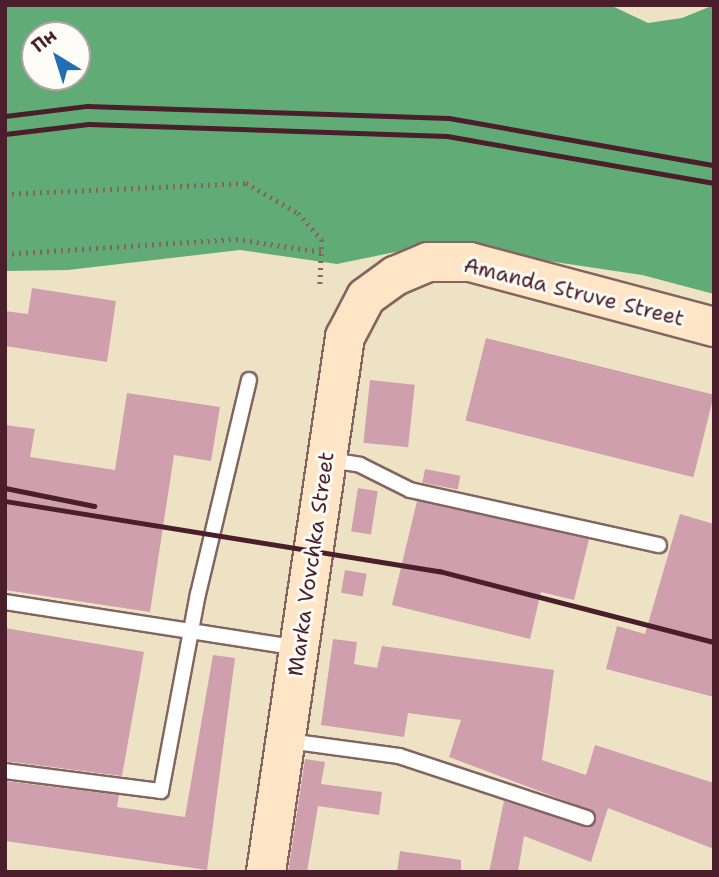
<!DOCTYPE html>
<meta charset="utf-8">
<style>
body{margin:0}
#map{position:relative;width:719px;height:877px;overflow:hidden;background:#ede3c4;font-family:"Shantell Sans",sans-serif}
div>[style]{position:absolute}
.forest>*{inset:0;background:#61ac76}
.building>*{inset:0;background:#d09fae;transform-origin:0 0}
.path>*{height:4.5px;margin-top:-2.25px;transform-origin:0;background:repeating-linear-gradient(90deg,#836461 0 2px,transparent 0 7px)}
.roads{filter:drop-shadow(2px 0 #836461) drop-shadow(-2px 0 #836461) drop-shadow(0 2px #836461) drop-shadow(0 -2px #836461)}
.service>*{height:14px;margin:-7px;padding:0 7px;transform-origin:7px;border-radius:7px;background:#fff}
.secondary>*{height:38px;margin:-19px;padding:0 19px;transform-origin:19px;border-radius:19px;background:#fde5c5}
.rail>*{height:5px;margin:-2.5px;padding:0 2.5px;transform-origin:2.5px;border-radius:2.5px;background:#4a1f2b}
span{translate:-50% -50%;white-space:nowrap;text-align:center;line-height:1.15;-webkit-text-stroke:6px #fdfcf7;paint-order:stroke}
.street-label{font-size:21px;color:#4a1f2b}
.frame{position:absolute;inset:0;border:7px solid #4a1f2b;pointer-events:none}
.north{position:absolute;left:21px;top:21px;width:70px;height:70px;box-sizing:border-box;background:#fdfcf7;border:2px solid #b5a4a5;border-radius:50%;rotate:322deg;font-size:19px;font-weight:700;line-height:28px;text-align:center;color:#4a1f2b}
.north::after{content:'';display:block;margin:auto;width:24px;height:32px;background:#1f6fb2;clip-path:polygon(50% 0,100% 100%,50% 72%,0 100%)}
</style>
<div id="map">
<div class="forest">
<i style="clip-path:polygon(evenodd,5px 5px,610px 5px,648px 23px,682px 18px,714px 5px,714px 294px,642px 275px,434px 244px,337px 264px,240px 250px,68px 270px,5px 271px,5px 5px,35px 35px,77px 35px,77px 77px,35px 77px,35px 35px)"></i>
</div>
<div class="building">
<i style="clip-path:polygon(32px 288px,116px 301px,107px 362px,5px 346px,5px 311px,28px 314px)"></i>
<i style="left:486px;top:338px;width:235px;height:85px;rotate:14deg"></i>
<i style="left:370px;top:380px;width:45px;height:63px;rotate:6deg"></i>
<i style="clip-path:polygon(127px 393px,220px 407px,211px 461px,174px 455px,150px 612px,5px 590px,5px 425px,35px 429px,30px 457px,115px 470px)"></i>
<i style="left:425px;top:469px;width:36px;height:14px;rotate:11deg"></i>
<i style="left:358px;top:488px;width:20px;height:44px;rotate:9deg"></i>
<i style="clip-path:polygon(417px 501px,589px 539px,574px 600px,541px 592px,530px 639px,392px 605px)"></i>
<i style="clip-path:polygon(680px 514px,714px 524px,714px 697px,606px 669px,617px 626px,645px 634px)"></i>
<i style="left:345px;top:570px;width:22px;height:23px;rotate:10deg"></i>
<i style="clip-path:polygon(5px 628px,144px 652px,122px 776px,5px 761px)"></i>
<i style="clip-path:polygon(333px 639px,357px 642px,354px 664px,377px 668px,382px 646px,554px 670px,542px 760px,586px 775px,595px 745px,714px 783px,714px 849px,608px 808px,591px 862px,524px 836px,518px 872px,489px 872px,504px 801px,585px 827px,594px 825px,595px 812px,449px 757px,461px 720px,408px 713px,404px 737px,321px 725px)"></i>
<i style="clip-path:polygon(213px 655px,235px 658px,207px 870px,5px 841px,5px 781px,119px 795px,117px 807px,185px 817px)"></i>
<i style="clip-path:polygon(305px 759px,325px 762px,321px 784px,382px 792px,379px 815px,318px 806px,307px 872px,288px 872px)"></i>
<i style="clip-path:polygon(400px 851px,461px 860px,461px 872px,397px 872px)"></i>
</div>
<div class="path">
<i style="left:5px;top:194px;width:241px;rotate:-2.6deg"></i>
<i style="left:246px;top:183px;width:60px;rotate:30deg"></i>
<i style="left:298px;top:213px;width:36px;rotate:48deg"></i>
<i style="left:322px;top:240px;width:48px;rotate:92.4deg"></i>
<i style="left:5px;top:254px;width:231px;rotate:-3.7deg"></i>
<i style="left:236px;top:239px;width:89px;rotate:8.4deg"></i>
</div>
<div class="roads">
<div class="service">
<i style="left:330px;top:460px;width:30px;rotate:9deg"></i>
<i style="left:360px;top:465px;width:56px;rotate:26.6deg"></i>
<i style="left:410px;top:490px;width:255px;rotate:12.5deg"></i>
<i style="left:5px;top:602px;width:297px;rotate:8.9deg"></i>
<i style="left:288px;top:741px;width:112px;rotate:7.7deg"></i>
<i style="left:399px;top:756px;width:198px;rotate:18.3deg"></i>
<i style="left:5px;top:771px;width:157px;rotate:7.3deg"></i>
<i style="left:161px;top:791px;width:200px;rotate:-79.4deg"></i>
<i style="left:198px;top:594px;width:220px;rotate:-76.6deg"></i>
</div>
<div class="secondary">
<i style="left:266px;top:872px;width:541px;rotate:-81.6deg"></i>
<i style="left:345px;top:337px;width:45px;rotate:-62.3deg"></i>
<i style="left:366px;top:297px;width:36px;rotate:-36deg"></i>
<i style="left:395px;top:276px;width:36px;rotate:-23deg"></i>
<i style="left:428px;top:262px;width:42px"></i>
<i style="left:470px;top:262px;width:253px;rotate:14.9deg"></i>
</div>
</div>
<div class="rail">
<i style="left:5px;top:116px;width:83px;rotate:-7deg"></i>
<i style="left:87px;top:106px;width:362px;rotate:1.9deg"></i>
<i style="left:449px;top:118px;width:269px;rotate:10.1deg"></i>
<i style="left:5px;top:134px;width:84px;rotate:-6.9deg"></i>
<i style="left:88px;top:124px;width:359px;rotate:1.9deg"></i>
<i style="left:447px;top:136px;width:271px;rotate:10deg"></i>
<i style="left:5px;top:488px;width:91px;rotate:11.4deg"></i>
<i style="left:5px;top:501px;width:440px;rotate:9.2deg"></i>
<i style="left:439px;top:571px;width:284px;rotate:14.5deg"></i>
</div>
<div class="street-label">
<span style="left:574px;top:292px;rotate:14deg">Amanda Struve Street</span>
<span style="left:311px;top:564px;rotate:-82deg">Marka Vovchka Street</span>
</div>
<div class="frame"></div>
<div class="north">Пн</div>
</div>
